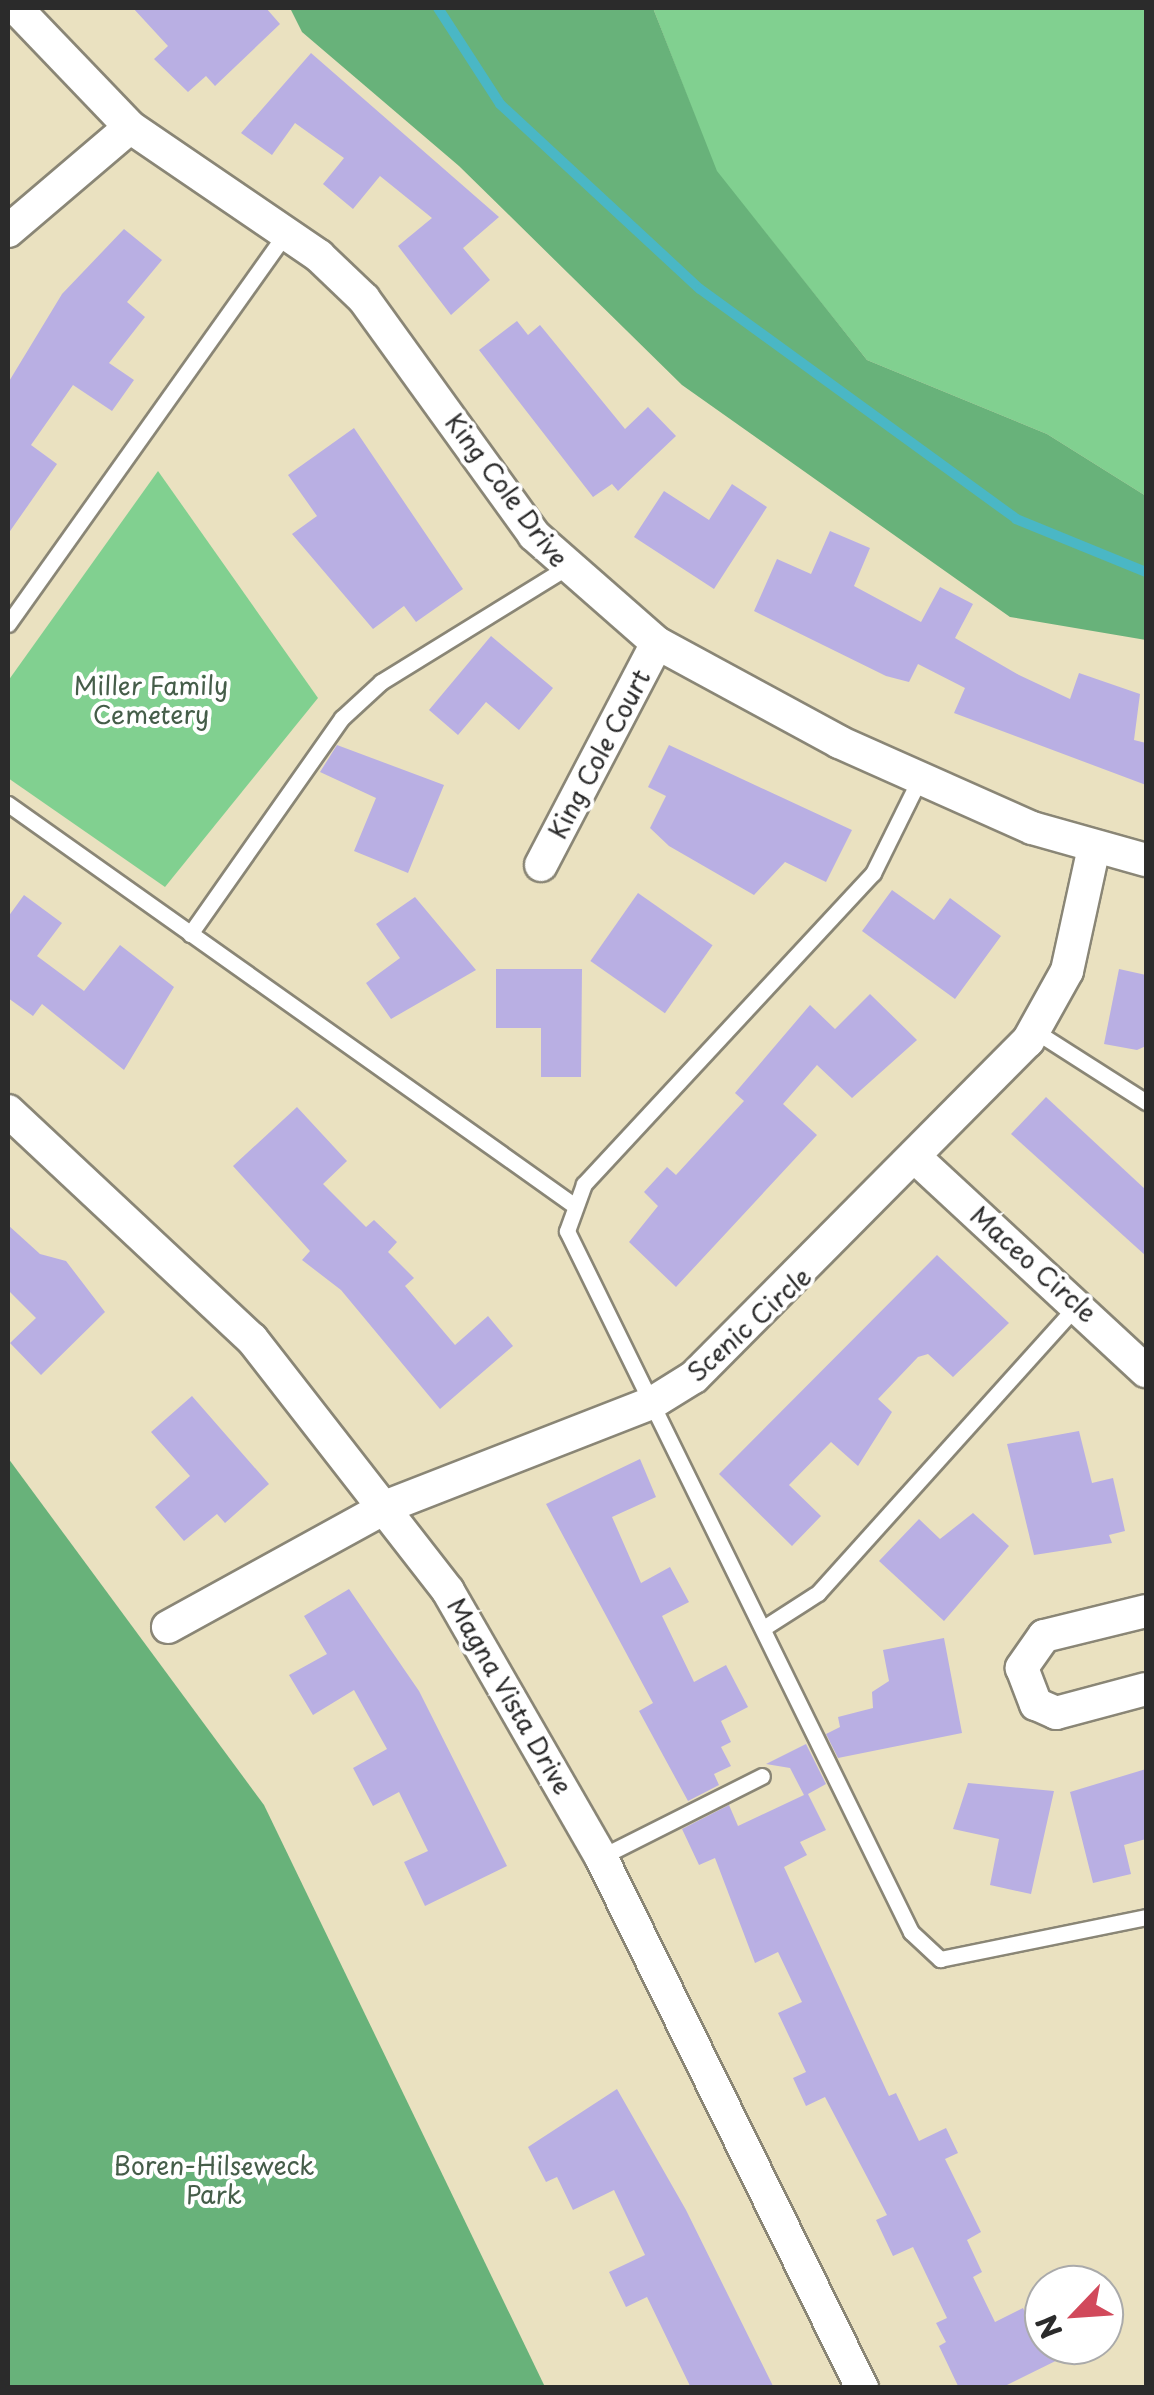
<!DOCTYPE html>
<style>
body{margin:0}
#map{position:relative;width:1154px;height:2395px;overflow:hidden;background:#eae1c0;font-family:"Playpen Sans",sans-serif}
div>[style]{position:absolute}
.green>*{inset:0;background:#81d090}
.forest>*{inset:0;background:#68b27a}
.stream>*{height:10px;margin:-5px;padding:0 5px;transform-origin:5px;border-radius:5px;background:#4ab7c5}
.building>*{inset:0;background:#b9afe3;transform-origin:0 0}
.roads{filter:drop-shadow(2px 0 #8a8676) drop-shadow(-2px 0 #8a8676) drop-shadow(0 2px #8a8676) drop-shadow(0 -2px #8a8676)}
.lane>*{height:15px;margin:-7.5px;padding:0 7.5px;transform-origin:7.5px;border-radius:7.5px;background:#fff}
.street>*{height:32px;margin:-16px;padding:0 16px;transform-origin:16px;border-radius:16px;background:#fff}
span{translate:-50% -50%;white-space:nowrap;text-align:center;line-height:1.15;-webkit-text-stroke:8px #fff;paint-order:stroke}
.street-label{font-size:25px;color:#2b2b2b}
.park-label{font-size:25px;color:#455d49}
.frame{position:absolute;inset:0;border:10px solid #2b2b2b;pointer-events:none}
.north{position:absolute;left:1024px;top:2265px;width:100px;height:100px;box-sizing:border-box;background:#fff;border:2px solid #aaa;border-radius:50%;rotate:245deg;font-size:28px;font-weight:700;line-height:40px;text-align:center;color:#2b2b2b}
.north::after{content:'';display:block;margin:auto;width:35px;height:45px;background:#d1495b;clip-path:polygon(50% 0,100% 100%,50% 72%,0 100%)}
</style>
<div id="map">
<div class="green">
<i style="clip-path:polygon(653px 8px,1146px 8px,1146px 496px,1047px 434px,867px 360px,716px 171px)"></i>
<i style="clip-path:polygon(158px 471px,318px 698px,165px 887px,8px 778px,8px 681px)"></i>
</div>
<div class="forest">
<i style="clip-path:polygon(290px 8px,653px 8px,717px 171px,867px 360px,1047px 434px,1146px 496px,1146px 640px,1010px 617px,682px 385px,459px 166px,302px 32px)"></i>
<i style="clip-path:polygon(8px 1458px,264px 1805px,545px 2387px,8px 2387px)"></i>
</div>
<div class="stream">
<i style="left:438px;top:8px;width:114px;rotate:57.1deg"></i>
<i style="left:500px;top:104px;width:272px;rotate:42.8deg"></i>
<i style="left:700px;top:289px;width:391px;rotate:36deg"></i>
<i style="left:1016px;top:519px;width:140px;rotate:22.2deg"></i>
</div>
<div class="building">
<i style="clip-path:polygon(133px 8px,266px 8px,280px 24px,215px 86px,206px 76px,188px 92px,154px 59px,168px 46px)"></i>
<i style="clip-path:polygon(311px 53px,499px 217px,463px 248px,490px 280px,451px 315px,398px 246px,432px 218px,380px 176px,353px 209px,323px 184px,344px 158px,295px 123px,272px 155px,241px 133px)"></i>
<i style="clip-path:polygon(124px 229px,162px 260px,127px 302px,145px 317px,109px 363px,134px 380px,112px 411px,73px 385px,31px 445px,57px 464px,8px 534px,8px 383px,62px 294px)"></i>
<i style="clip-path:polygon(517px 321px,528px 335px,540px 325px,625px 429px,648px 407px,676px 436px,618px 491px,612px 484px,593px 497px,479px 350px)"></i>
<i style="clip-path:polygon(354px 428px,463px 589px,416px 622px,404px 606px,373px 629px,292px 534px,317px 516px,288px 475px)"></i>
<i style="clip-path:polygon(732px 484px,767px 507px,714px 589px,634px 537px,664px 491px,709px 520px)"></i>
<i style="clip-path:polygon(830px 531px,870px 548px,854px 586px,921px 622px,940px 587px,973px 604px,955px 638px,1019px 675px,1070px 699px,1079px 673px,1140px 694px,1134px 740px,1146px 743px,1146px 785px,954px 713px,965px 688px,918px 664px,909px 682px,886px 676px,754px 611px,777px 559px,811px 574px)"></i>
<i style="clip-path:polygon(491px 636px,553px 688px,519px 730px,486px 702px,458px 735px,429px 710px)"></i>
<i style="clip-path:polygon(337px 745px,444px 785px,408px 873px,354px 851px,376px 798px,320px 772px)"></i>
<i style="clip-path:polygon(669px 745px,852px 830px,826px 882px,785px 862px,754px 895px,669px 846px,650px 828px,666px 796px,648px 787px)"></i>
<i style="clip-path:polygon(892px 890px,934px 920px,950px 898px,1001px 936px,955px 999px,862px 931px)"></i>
<i style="left:638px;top:893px;width:91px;height:83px;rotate:35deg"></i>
<i style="clip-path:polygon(24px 895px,62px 923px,37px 956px,84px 991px,120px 945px,174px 987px,124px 1070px,42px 1004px,33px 1016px,8px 998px,8px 917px)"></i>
<i style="clip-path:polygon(415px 897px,476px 970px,391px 1019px,366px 983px,400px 958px,376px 924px)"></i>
<i style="clip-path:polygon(496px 969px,582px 969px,581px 1077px,541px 1077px,541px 1028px,496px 1028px)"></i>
<i style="clip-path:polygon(1119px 969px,1146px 975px,1146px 1046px,1137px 1050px,1104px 1044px)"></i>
<i style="clip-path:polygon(870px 994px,917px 1040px,852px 1098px,817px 1065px,783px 1104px,817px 1135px,676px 1287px,629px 1242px,658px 1206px,644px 1192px,667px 1167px,676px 1175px,744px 1101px,735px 1093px,810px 1005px,835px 1029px)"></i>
<i style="clip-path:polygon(1046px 1097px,1146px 1190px,1146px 1256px,1011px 1134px)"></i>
<i style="clip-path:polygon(297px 1107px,347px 1161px,323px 1184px,366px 1227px,374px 1220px,397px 1242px,388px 1252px,414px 1278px,405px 1286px,455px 1345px,488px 1316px,513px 1346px,440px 1409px,341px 1290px,302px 1260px,310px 1251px,233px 1166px)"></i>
<i style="clip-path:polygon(8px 1225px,40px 1254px,66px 1261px,105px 1312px,41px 1375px,10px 1343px,36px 1318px,8px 1290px)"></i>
<i style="clip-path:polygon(937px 1255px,1009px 1323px,953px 1377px,928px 1354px,918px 1357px,878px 1399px,892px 1412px,858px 1466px,831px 1442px,789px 1485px,821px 1516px,792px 1546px,719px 1474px)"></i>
<i style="clip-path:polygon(192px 1396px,269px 1484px,225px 1523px,217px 1514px,184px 1541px,155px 1507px,190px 1476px,151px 1432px)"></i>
<i style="clip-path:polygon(1079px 1431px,1092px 1483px,1113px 1478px,1125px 1531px,1109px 1535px,1112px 1543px,1034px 1555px,1007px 1444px)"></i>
<i style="clip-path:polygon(640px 1459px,656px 1497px,612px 1517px,641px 1583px,670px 1567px,689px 1602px,662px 1616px,694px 1682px,726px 1665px,748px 1707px,721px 1721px,731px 1742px,721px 1747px,731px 1766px,714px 1774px,719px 1785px,688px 1801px,639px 1711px,653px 1703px,546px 1504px)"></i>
<i style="clip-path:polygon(973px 1513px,1009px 1546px,944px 1621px,879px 1561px,919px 1519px,940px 1539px)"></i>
<i style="clip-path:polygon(349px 1589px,419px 1691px,507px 1866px,425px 1906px,404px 1862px,428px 1851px,399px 1792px,373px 1806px,353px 1768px,387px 1749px,354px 1690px,313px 1715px,289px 1675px,327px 1654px,304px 1616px)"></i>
<i style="clip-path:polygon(944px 1638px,962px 1733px,838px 1758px,826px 1734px,840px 1727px,838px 1717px,873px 1708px,872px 1692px,889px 1681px,883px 1650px)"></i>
<i style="clip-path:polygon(806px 1744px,826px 1784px,808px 1794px,826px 1830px,800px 1842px,807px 1855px,784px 1867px,889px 2096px,896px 2093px,919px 2141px,946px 2128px,958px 2153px,945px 2159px,981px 2232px,967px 2240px,982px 2272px,973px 2277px,995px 2322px,1023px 2308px,1034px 2330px,1044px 2325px,1044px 2345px,1088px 2345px,1001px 2388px,959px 2388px,939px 2346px,946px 2342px,936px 2323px,947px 2318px,913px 2247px,893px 2256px,876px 2220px,887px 2215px,825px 2097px,806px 2106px,793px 2078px,806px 2072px,778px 2013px,802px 2002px,778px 1952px,755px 1963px,715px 1858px,699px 1865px,682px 1829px,729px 1805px,738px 1826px,804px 1795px,790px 1768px,766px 1764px)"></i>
<i style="clip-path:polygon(1146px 1769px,1146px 1839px,1124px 1845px,1131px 1874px,1093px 1883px,1070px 1792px)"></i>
<i style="clip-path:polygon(968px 1783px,1054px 1791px,1031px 1894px,990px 1885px,999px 1839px,953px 1829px)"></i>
<i style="clip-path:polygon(617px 2089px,686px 2210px,774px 2388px,691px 2388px,647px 2297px,626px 2307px,609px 2272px,645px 2255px,614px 2190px,573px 2210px,557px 2177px,546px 2182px,528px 2147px)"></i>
</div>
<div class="roads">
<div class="lane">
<i style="left:8px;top:624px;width:477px;rotate:-54.6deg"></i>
<i style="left:920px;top:778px;width:106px;rotate:116.3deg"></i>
<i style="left:873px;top:873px;width:425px;rotate:132.9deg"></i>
<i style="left:584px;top:1184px;width:50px;rotate:109.9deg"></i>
<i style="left:567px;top:1231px;width:781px;rotate:63.86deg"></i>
<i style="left:911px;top:1932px;width:40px;rotate:43deg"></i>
<i style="left:940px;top:1959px;width:210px;rotate:-11.5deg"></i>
<i style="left:8px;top:804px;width:690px;rotate:35.33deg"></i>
<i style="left:190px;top:934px;width:264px;rotate:-54.9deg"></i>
<i style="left:342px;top:718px;width:53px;rotate:-42.7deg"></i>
<i style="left:381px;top:682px;width:215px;rotate:-31.7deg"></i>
<i style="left:1035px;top:1031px;width:132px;rotate:32.6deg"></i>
<i style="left:765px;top:1627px;width:63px;rotate:-32.7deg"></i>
<i style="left:818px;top:1593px;width:386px;rotate:-48deg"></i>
<i style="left:601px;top:1857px;width:180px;rotate:-26.7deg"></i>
</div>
<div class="street">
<i style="left:16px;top:8px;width:165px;rotate:46.2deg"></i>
<i style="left:130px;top:127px;width:229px;rotate:34.3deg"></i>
<i style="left:319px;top:256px;width:62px;rotate:43.7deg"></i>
<i style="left:364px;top:299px;width:291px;rotate:54.2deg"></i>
<i style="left:534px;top:535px;width:164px;rotate:41.3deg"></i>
<i style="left:657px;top:643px;width:207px;rotate:28.5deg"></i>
<i style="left:839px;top:742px;width:211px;rotate:24deg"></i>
<i style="left:1032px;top:828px;width:118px;rotate:15.7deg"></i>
<i style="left:8px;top:231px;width:160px;rotate:-40.4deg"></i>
<i style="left:541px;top:865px;width:250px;rotate:-62.4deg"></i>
<i style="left:8px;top:1111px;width:334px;rotate:43.1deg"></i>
<i style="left:252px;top:1339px;width:319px;rotate:52.1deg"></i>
<i style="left:448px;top:1591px;width:307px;rotate:60.1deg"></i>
<i style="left:601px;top:1857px;width:592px;rotate:63.82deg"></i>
<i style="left:918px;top:1160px;width:311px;rotate:42.8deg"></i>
<i style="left:1146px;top:1611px;width:105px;rotate:166.2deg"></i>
<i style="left:1044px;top:1636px;width:39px;rotate:125deg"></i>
<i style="left:1022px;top:1668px;width:39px;rotate:69deg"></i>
<i style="left:1036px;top:1704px;width:22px;rotate:24deg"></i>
<i style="left:1056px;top:1713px;width:93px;rotate:-14.9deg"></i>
<i style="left:168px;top:1627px;width:253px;rotate:-28.8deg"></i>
<i style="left:390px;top:1505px;width:281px;rotate:-21.3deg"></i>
<i style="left:652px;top:1403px;width:49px;rotate:-31.8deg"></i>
<i style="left:694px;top:1377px;width:474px;rotate:-45.2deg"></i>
<i style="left:1028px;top:1041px;width:80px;rotate:-60.9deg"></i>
<i style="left:1067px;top:971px;width:122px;rotate:-77.7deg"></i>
</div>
</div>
<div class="street-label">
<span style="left:507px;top:490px;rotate:53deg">King Cole Drive</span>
<span style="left:599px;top:754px;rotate:-62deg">King Cole Court</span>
<span style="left:1034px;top:1264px;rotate:42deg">Maceo Circle</span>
<span style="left:749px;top:1324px;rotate:-42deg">Scenic Circle</span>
<span style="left:510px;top:1696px;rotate:60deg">Magna Vista Drive</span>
</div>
<div class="park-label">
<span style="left:151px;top:700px">Miller Family<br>Cemetery</span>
<span style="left:214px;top:2180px">Boren-Hilseweck<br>Park</span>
</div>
<div class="frame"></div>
<div class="north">N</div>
</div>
